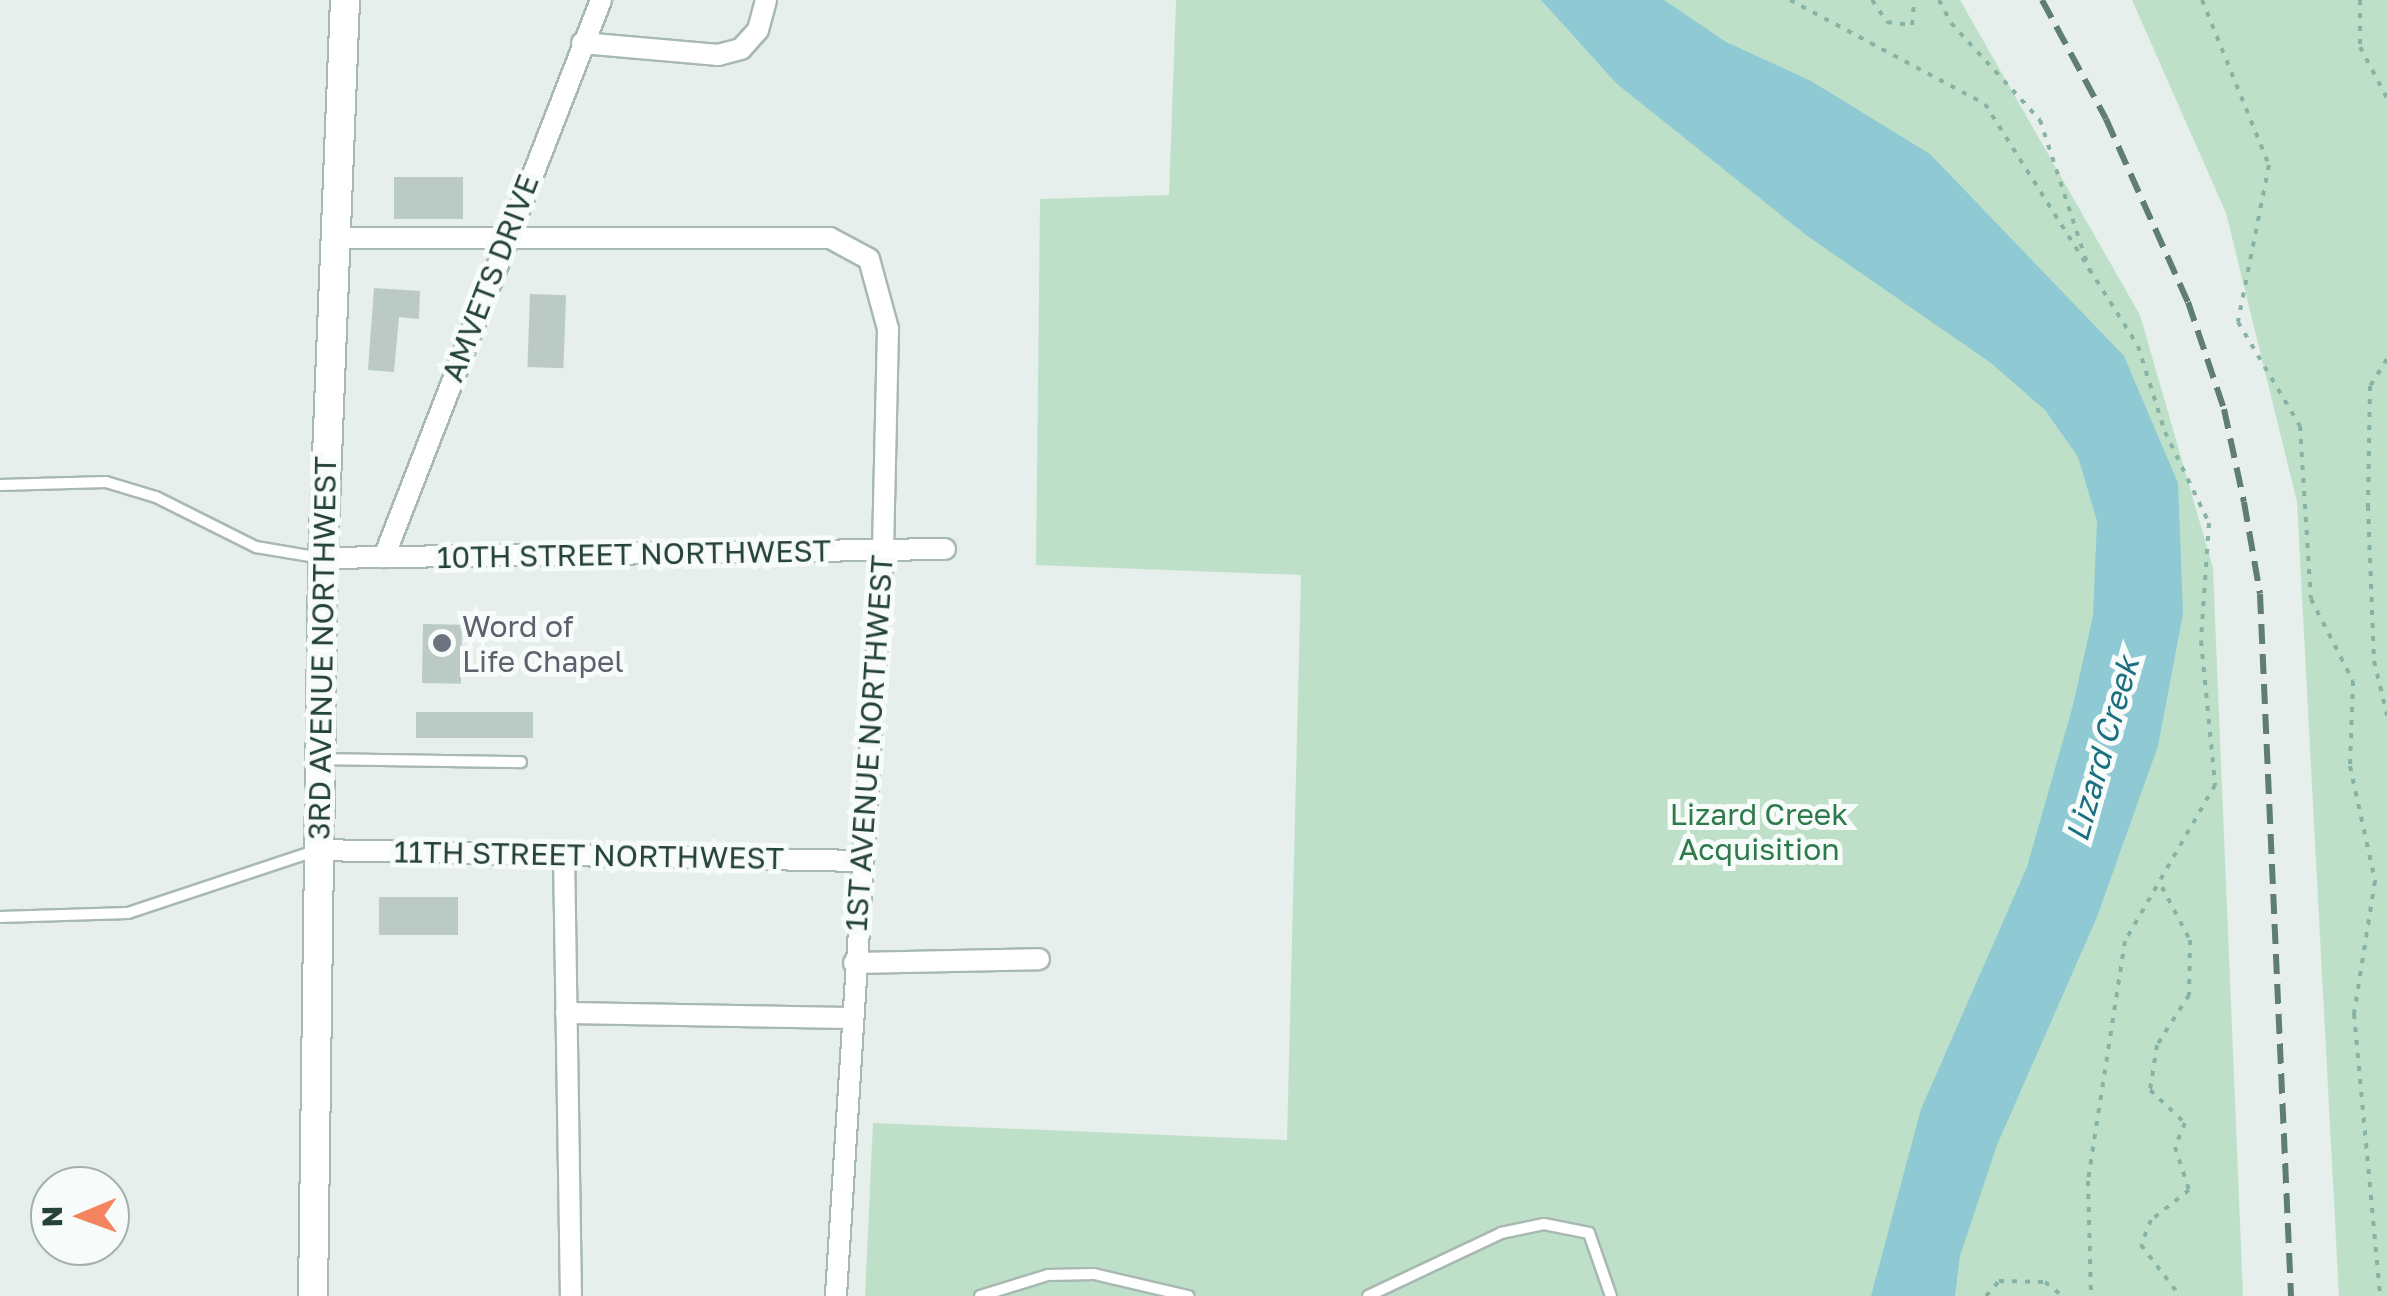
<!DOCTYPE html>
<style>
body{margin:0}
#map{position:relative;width:2387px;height:1296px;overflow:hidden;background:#e6efeb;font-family:"Golos Text",sans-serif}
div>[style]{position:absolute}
.green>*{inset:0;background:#bfe0c8}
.water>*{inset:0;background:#8ec9d4}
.building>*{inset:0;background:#bbcac4;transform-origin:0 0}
.path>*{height:4px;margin-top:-2px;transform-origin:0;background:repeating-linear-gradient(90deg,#86b3a5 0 5px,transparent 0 13px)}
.roads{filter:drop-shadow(2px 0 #a8b8b2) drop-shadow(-2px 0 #a8b8b2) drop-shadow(0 2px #a8b8b2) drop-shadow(0 -2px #a8b8b2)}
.lane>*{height:10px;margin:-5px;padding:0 5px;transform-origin:5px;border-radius:5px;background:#fff}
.street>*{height:20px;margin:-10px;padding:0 10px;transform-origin:10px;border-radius:10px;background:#fff}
.secondary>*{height:28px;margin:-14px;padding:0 14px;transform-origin:14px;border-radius:14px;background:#fff}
.rail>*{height:6px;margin-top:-3px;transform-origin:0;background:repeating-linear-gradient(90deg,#5f7d75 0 20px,transparent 0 30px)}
.dots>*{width:28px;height:28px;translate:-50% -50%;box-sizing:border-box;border:5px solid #f7fbf9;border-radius:50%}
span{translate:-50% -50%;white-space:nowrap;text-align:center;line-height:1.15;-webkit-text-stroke:10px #f7fbf9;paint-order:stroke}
.street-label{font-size:30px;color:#24423a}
.worship-label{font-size:30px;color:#5b616d}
.left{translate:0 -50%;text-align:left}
.park-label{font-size:30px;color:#2d7a4b}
.water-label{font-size:32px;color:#1c6f80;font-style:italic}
.north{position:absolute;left:30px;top:1166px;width:100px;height:100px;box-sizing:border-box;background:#f7fbf9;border:2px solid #a3b1ad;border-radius:50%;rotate:269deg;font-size:28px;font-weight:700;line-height:40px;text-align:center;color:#24423a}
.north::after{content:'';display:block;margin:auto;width:35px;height:45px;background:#f4845f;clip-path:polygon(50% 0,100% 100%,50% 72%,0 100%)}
</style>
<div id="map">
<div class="green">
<i style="clip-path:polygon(1176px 0,1960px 0,2140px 315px,2213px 568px,2243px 1296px,865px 1296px,873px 1123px,1287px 1140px,1301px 575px,1036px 565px,1040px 199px,1169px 195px)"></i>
<i style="clip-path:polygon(2132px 0,2387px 0,2387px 1296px,2339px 1296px,2297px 502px,2226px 213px)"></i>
</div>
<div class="water">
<i style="clip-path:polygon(1541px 0,1664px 0,1726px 42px,1811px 81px,1930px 154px,2124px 356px,2178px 483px,2183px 614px,2158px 746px,2097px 917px,1997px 1145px,1960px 1256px,1955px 1296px,1871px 1296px,1921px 1109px,2027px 867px,2073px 705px,2093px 616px,2097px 521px,2078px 457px,2045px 410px,1991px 363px,1806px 235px,1617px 84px)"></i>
</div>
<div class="building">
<i style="left:394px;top:177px;width:69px;height:42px"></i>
<i style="clip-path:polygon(374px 288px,420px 291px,419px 319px,399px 317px,394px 372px,368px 370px)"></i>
<i style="left:530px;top:294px;width:36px;height:73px;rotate:2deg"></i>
<i style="left:423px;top:624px;width:39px;height:59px;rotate:1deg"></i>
<i style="left:533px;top:712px;width:26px;height:117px;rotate:90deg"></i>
<i style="left:458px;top:897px;width:38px;height:79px;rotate:90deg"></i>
</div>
<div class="path">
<i style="left:1790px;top:0;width:221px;rotate:28.1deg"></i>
<i style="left:1985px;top:104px;width:286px;rotate:57.7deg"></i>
<i style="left:2138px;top:346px;width:90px;rotate:72.6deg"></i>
<i style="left:2165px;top:432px;width:101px;rotate:64.2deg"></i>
<i style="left:2209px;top:523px;width:118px;rotate:93.9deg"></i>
<i style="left:2201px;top:641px;width:145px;rotate:84.4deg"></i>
<i style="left:2215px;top:785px;width:180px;rotate:120deg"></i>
<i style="left:2125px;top:941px;width:243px;rotate:98.8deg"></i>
<i style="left:2088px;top:1181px;width:115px;rotate:88.5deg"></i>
<i style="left:1872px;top:0;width:27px;rotate:56deg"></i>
<i style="left:1887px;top:22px;width:25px;rotate:7deg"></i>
<i style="left:1912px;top:25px;width:25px;rotate:-85deg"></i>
<i style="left:1939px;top:0;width:26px;rotate:62deg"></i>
<i style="left:1951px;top:23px;width:132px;rotate:47.5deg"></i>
<i style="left:2040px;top:120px;width:160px;rotate:71.8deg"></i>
<i style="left:2202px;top:0;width:178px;rotate:67.9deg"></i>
<i style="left:2269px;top:165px;width:160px;rotate:101.2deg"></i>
<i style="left:2238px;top:322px;width:121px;rotate:59.2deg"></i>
<i style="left:2300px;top:426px;width:173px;rotate:86.4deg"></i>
<i style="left:2311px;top:599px;width:92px;rotate:62.9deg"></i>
<i style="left:2353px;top:681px;width:85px;rotate:92deg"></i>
<i style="left:2350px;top:766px;width:118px;rotate:77.7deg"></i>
<i style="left:2375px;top:881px;width:135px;rotate:99deg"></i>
<i style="left:2354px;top:1014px;width:283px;rotate:84.7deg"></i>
<i style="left:2360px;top:0;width:47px;rotate:90deg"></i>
<i style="left:2360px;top:47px;width:58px;rotate:62.1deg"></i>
<i style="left:2387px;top:359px;width:32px;rotate:122deg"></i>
<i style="left:2370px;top:386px;width:120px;rotate:91deg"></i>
<i style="left:2368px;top:506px;width:155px;rotate:87.8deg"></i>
<i style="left:2374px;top:661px;width:56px;rotate:76.5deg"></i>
<i style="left:2162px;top:887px;width:60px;rotate:62.2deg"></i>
<i style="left:2190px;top:940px;width:55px;rotate:91deg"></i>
<i style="left:2189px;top:995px;width:59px;rotate:122.6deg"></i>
<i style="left:2157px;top:1045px;width:46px;rotate:98.8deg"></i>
<i style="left:2150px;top:1090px;width:48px;rotate:43.3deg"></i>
<i style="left:2185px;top:1123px;width:26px;rotate:113deg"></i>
<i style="left:2175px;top:1147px;width:45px;rotate:72deg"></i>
<i style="left:2189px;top:1190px;width:48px;rotate:141.7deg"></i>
<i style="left:2151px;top:1220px;width:27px;rotate:112deg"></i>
<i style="left:2141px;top:1245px;width:64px;rotate:52.6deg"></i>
<i style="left:1986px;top:1296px;width:20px;rotate:-49deg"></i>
<i style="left:1999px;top:1281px;width:46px;rotate:1.2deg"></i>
<i style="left:2045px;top:1282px;width:22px;rotate:39deg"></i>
</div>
<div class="roads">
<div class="lane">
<i style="left:0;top:485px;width:106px;rotate:-1.6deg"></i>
<i style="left:106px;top:482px;width:52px;rotate:16.7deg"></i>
<i style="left:156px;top:497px;width:112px;rotate:26.6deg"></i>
<i style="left:256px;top:547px;width:67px;rotate:9.5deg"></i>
<i style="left:322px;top:759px;width:199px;rotate:0.9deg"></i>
<i style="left:0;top:917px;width:128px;rotate:-1.8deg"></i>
<i style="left:128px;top:913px;width:199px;rotate:-18.4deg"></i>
<i style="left:980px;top:1296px;width:71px;rotate:-17.2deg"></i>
<i style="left:1048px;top:1275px;width:46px;rotate:-1.2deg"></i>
<i style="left:1094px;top:1274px;width:97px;rotate:13.2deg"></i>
<i style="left:1368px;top:1296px;width:147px;rotate:-25.3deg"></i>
<i style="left:1501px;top:1233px;width:44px;rotate:-11.8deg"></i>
<i style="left:1544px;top:1224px;width:46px;rotate:11.3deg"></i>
<i style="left:1589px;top:1233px;width:67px;rotate:70.8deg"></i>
</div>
<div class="street">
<i style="left:582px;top:43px;width:137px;rotate:5deg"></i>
<i style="left:718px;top:55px;width:24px;rotate:-15deg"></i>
<i style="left:741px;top:49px;width:25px;rotate:-48deg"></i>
<i style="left:758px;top:30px;width:31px;rotate:-75deg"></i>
<i style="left:333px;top:238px;width:497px"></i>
<i style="left:830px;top:238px;width:44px;rotate:28.3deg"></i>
<i style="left:869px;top:259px;width:73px;rotate:74.8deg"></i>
<i style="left:888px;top:329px;width:221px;rotate:91.3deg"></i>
<i style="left:883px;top:550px;width:747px;rotate:93.61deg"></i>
<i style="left:384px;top:557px;width:598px;rotate:-68.71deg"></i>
<i style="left:323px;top:558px;width:622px;rotate:-0.83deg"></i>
<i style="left:318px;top:850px;width:542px;rotate:1.16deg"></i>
<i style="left:564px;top:853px;width:443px;rotate:89.1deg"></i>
<i style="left:854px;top:963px;width:185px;rotate:-1.2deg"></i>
<i style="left:566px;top:1013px;width:285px;rotate:1deg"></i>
</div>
<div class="secondary">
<i style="left:313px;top:1296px;width:738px;rotate:-89.22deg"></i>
<i style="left:323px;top:558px;width:558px;rotate:-87.74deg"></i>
</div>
</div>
<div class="rail">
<i style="left:2042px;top:0;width:135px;rotate:61.7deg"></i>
<i style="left:2106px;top:119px;width:201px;rotate:65.9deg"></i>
<i style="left:2188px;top:302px;width:113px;rotate:71.4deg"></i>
<i style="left:2224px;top:409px;width:95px;rotate:77.9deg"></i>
<i style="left:2244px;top:502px;width:93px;rotate:80.1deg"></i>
<i style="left:2260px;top:594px;width:703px;rotate:87.47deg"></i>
</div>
<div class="dots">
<i style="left:442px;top:643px;background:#6b7280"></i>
</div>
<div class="street-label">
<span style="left:490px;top:278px;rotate:-69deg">AMVETS DRIVE</span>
<span style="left:634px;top:554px;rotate:-1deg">10TH STREET NORTHWEST</span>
<span style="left:322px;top:648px;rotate:-89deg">3RD AVENUE NORTHWEST</span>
<span style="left:869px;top:743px;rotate:-86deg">1ST AVENUE NORTHWEST</span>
<span style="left:589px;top:855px;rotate:1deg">11TH STREET NORTHWEST</span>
</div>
<div class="worship-label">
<span class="left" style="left:462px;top:643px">Word of<br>Life Chapel</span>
</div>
<div class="park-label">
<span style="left:1759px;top:831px">Lizard Creek<br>Acquisition</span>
</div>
<div class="water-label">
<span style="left:2102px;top:749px;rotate:-74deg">Lizard Creek</span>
</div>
<div class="north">N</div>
</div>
